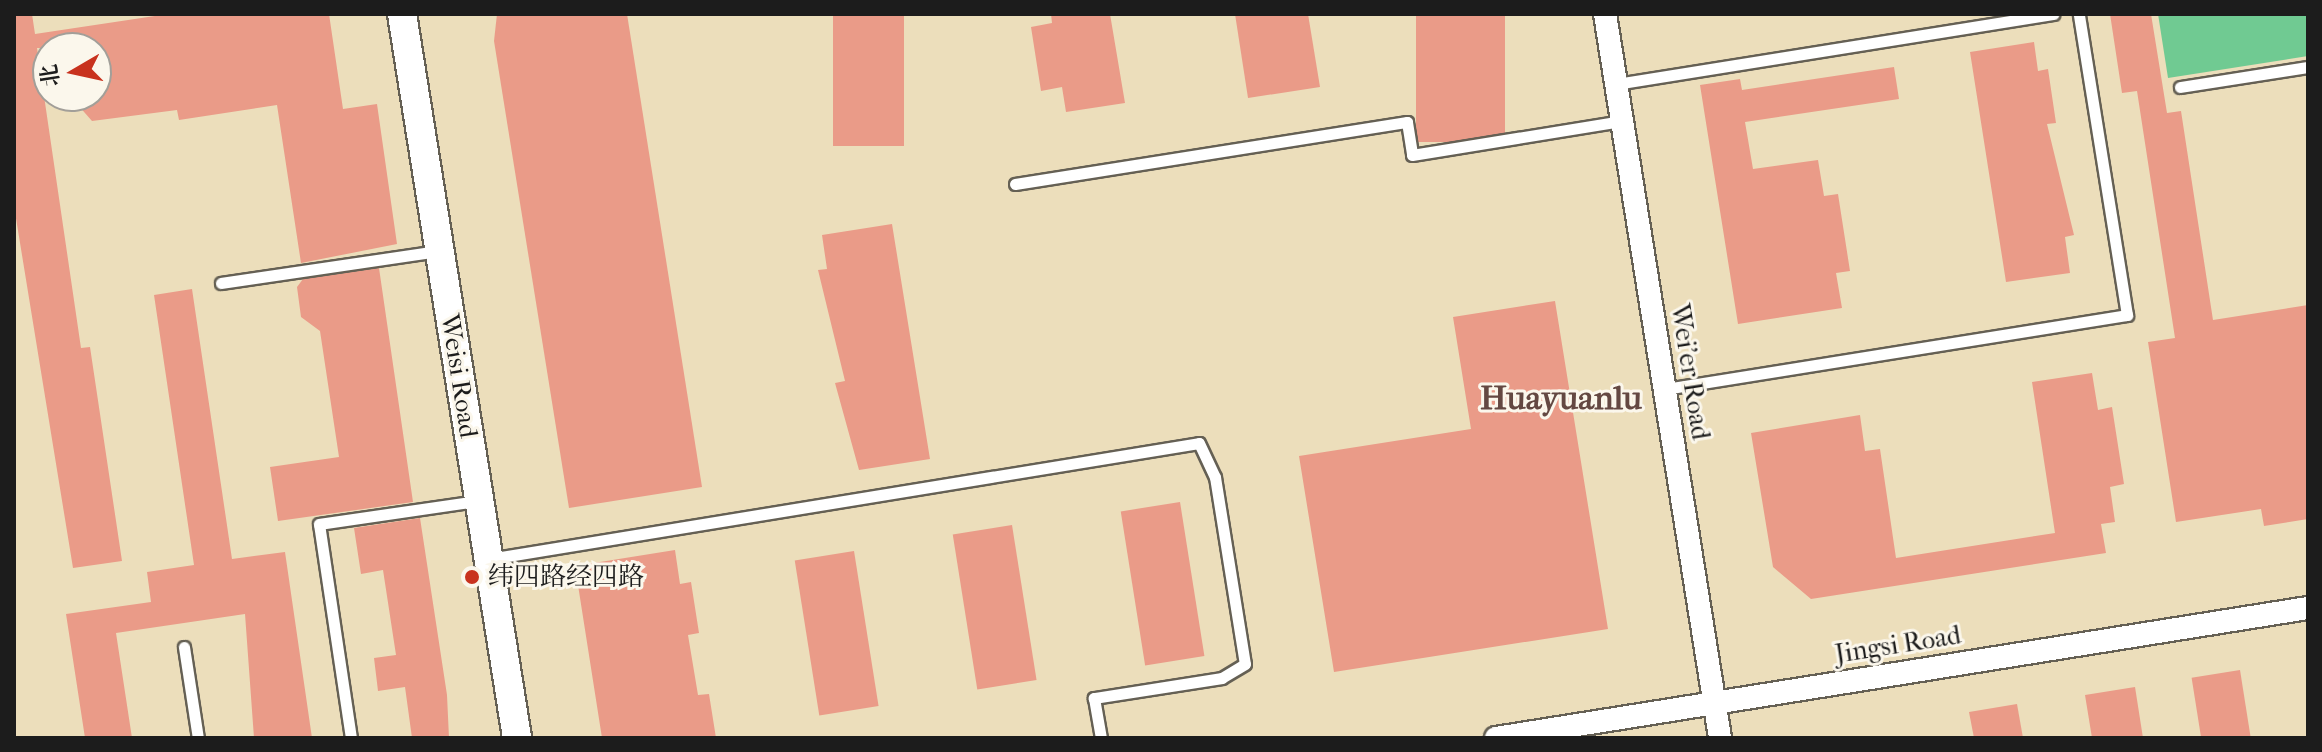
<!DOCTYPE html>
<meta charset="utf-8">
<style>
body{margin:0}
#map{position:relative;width:2322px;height:752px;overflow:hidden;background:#ecdebb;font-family:"IM FELL French Canon","Noto Serif SC",serif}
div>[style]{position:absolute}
.green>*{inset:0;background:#70ca92}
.building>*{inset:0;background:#ea9b88;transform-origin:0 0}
.roads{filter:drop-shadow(2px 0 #656054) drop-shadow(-2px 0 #656054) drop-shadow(0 2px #656054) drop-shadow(0 -2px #656054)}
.service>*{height:11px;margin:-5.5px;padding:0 5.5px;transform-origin:5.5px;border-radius:5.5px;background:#fff}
.minor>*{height:22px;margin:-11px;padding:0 11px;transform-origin:11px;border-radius:11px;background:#fff}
.tertiary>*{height:28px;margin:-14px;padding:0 14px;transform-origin:14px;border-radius:14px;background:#fff}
.dots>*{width:22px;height:22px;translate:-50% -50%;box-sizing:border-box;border:4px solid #fbf7ec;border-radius:50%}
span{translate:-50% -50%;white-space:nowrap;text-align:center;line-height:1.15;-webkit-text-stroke:6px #fbf7ec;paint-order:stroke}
.street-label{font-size:26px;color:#1c1c1c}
.poi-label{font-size:26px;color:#1c1c1c}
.left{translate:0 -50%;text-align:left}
.district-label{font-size:34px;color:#644842;font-weight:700}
.frame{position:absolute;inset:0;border:16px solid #1c1c1c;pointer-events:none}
.north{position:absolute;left:32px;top:32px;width:80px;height:80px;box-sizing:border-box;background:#fbf7ec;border:2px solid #a29f99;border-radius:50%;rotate:261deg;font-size:22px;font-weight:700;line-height:32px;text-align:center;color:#1c1c1c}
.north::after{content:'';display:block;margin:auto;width:28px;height:36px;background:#c8321e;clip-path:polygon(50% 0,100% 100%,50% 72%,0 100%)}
</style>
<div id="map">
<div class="green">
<i style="clip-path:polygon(2158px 14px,2308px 14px,2308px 56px,2168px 78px)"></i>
</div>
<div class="building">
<i style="clip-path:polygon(14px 14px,32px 14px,35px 34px,168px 14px,329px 14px,343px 109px,377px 104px,397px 244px,301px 263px,277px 105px,179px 120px,177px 110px,92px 121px,70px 96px,96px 96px,96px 48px,37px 48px,81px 348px,90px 347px,122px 561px,73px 568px,14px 206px)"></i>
<i style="clip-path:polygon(497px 14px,627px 14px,702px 487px,569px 508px,494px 41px)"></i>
<i style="left:833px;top:14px;width:71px;height:132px"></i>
<i style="clip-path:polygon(1051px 14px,1110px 14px,1125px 103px,1066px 112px,1062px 87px,1041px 91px,1031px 27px,1052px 23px)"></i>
<i style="clip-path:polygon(1235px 14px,1308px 14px,1320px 87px,1248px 98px)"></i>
<i style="left:1416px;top:14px;width:89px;height:128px"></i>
<i style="clip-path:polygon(2110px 14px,2151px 14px,2167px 113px,2181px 111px,2213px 320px,2308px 305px,2308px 519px,2264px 526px,2261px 509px,2176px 522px,2148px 342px,2175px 338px,2137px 91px,2122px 93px)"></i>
<i style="clip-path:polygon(2034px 42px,2038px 71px,2048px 69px,2056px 123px,2047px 124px,2074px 235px,2065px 237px,2070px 273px,2006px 282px,1970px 52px)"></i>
<i style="clip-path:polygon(1894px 67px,1899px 99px,1745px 122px,1753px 169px,1818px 160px,1824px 196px,1838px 194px,1850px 271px,1836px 273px,1842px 308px,1738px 324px,1700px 85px,1740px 79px,1742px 90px)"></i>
<i style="clip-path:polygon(892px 224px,930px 459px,859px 470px,835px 383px,845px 381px,818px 270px,827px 269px,822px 235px)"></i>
<i style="clip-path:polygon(379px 268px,413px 502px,278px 521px,270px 467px,339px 457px,320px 331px,301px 317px,297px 287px,303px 279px)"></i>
<i style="clip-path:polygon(192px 289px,232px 559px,285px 552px,312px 738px,254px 738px,245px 614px,116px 633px,132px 738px,85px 738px,66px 614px,151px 602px,147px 572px,194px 565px,154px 295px)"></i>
<i style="clip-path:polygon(1555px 301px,1608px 629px,1334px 672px,1299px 456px,1471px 429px,1453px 317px)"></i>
<i style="clip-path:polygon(2092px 373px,2098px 410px,2112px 407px,2124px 484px,2110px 487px,2115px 522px,2101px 524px,2106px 553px,1811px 599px,1773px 567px,1751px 433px,1860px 415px,1865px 451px,1880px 449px,1896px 558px,2055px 533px,2032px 382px)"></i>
<i style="left:1180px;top:502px;width:156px;height:60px;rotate:81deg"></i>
<i style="clip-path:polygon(420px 518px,447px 695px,449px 738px,412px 738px,405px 687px,378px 691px,374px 658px,396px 655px,383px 570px,361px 574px,354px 528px)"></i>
<i style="left:1012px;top:525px;width:157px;height:60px;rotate:81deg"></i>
<i style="clip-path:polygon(675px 550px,680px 584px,691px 582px,699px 633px,688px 635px,698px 695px,709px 694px,716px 738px,602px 738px,575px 566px)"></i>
<i style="left:854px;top:551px;width:157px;height:60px;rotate:81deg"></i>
<i style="left:2240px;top:670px;width:69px;height:49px;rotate:81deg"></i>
<i style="clip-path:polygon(2135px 687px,2143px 738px,2092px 738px,2085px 695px)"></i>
<i style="clip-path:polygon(2017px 704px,2023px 738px,1974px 738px,1969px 712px)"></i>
</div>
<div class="roads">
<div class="service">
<i style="left:1616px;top:84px;width:443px;rotate:-9.1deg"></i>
<i style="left:2180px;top:87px;width:130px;rotate:-8.9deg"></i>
<i style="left:1015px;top:184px;width:397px;rotate:-9deg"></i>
<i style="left:1407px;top:122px;width:33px;rotate:81deg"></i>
<i style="left:1412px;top:155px;width:213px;rotate:-9.2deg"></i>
<i style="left:221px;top:283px;width:219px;rotate:-8.4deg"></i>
<i style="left:1665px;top:389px;width:468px;rotate:-9.1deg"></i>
<i style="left:2127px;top:315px;width:305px;rotate:-99.1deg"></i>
<i style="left:489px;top:559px;width:719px;rotate:-9.28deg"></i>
<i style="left:1199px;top:443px;width:38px;rotate:65deg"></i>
<i style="left:1215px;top:477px;width:189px;rotate:80.9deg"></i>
<i style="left:1245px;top:664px;width:27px;rotate:149deg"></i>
<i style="left:1222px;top:678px;width:130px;rotate:171.1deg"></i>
<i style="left:1094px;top:698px;width:41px;rotate:80.1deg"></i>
<i style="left:184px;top:647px;width:92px;rotate:81.3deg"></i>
<i style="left:351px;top:738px;width:216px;rotate:-98.5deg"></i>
<i style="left:319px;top:524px;width:160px;rotate:-8.3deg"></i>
</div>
<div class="minor">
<i style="left:1605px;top:14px;width:733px;rotate:80.97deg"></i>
<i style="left:1496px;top:738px;width:822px;rotate:-9.1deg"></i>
</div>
<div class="tertiary">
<i style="left:402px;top:14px;width:733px;rotate:80.97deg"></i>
</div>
</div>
<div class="dots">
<i style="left:472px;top:577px;background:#c8321e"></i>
</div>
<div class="street-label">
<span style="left:1690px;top:372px;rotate:81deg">Wei'er Road</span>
<span style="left:459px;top:376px;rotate:81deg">Weisi Road</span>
<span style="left:1898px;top:645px;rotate:-9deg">Jingsi Road</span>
</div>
<div class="poi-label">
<span class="left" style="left:488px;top:577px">纬四路经四路</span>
</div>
<div class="district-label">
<span style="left:1561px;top:399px">Huayuanlu</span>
</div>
<div class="frame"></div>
<div class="north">北</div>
</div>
